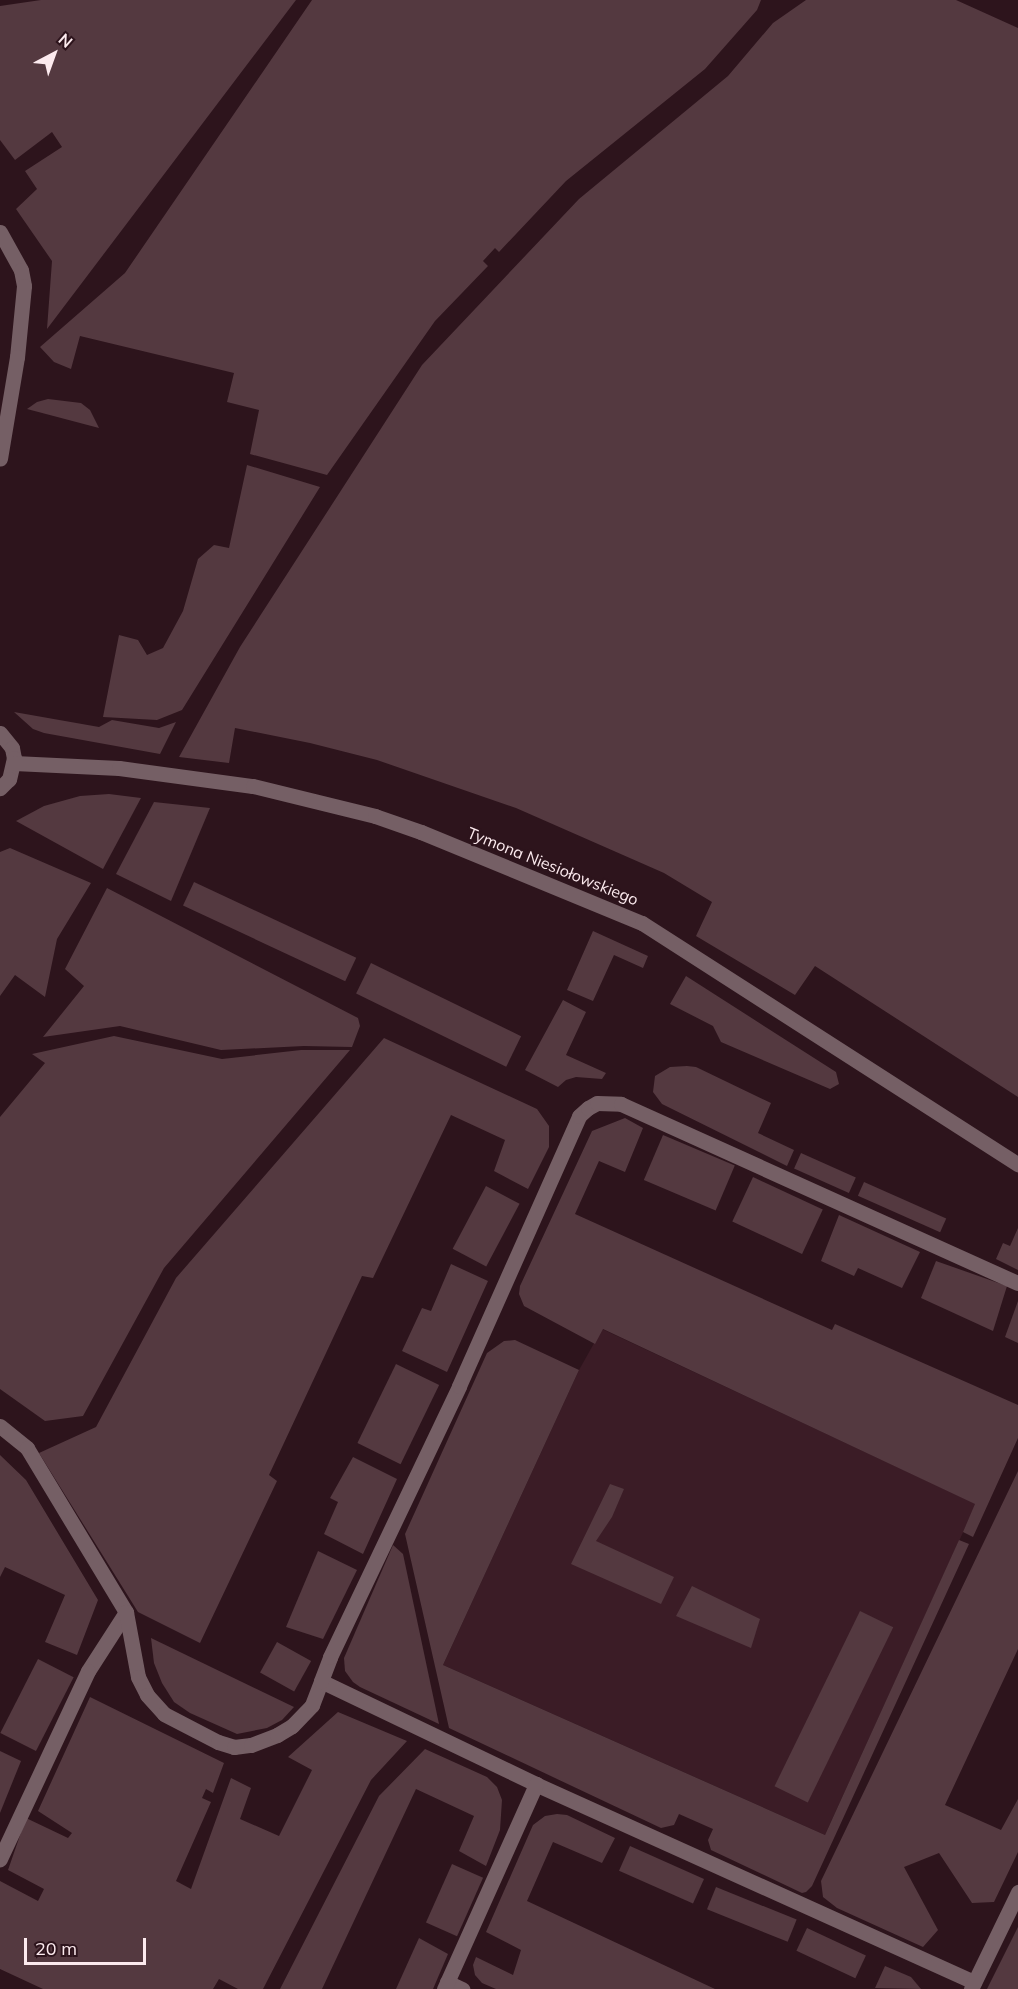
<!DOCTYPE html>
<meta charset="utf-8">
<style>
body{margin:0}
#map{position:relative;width:1018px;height:1989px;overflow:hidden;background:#2d141c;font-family:Mulish,sans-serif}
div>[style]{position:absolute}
.built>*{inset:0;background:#3b1c26}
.green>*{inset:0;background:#543940;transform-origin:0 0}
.minor>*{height:15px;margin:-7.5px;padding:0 7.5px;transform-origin:7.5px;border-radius:7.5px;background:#755f65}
span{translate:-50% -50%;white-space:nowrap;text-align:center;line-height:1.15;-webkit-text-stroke:4.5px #2d141c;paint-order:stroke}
.street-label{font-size:16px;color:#fceaee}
.north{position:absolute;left:24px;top:24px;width:60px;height:60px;-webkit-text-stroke:4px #2d141c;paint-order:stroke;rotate:41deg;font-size:16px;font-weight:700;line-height:24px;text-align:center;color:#fceaee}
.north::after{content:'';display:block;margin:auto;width:21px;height:27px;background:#fceaee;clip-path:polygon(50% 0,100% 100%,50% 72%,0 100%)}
.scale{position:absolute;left:24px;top:1938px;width:122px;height:27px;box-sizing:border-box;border:3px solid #fceaee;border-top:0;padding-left:8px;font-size:18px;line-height:21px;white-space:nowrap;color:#fceaee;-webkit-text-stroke:4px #2d141c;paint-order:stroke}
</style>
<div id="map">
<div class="built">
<i style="clip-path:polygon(602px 1329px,976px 1504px,825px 1835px,443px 1665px,579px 1370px)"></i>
</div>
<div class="green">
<i style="clip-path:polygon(41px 0,296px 0,47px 329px,52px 261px,16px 209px,37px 189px,25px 171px,62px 147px,52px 132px,15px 160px,0 140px,0 6px)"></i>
<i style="clip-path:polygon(312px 0,761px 0,757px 10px,705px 69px,566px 181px,499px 252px,495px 248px,483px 261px,488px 266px,435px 321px,327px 475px,250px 454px,259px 410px,227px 402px,234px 373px,80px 336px,71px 369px,54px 362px,40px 347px,125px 273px)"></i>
<i style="clip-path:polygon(806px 0,956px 0,1018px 28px,1018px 1097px,815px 966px,795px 995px,696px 936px,712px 902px,664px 873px,516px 808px,377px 760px,310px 743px,235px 728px,229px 763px,179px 757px,240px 647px,422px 365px,579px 199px,728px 76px,773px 23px)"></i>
<i style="clip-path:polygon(48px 399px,81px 403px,90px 410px,99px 428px,27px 409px,37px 402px)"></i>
<i style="clip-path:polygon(247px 465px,320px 487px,182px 710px,157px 720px,103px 717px,119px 635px,138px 640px,147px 655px,163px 648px,183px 611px,198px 559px,214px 545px,229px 548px)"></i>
<i style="clip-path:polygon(14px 712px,99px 727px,112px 720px,159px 728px,176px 722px,160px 754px,44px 733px,33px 729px)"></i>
<i style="clip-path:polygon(109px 794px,141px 798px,103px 869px,16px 821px,44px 806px,80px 796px)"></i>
<i style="clip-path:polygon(154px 802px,210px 808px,171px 901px,116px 874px)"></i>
<i style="clip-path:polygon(10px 848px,91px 883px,57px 939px,45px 997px,15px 975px,0 996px,0 852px)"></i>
<i style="left:194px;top:882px;width:179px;height:26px;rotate:25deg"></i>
<i style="clip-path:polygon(107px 888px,358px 1018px,360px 1026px,352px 1047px,304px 1046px,221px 1050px,120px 1026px,43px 1037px,84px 986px,65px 969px)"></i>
<i style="clip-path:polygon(593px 931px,648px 956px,643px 968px,614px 955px,593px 1001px,567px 990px)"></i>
<i style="left:371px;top:963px;width:167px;height:34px;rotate:26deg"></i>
<i style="clip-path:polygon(686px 976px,836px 1072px,839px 1084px,830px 1089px,721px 1042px,713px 1026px,670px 1004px)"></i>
<i style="clip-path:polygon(563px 1000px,586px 1012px,566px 1055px,606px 1073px,602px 1079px,576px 1077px,566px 1080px,558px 1087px,525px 1070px)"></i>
<i style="clip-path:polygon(114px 1036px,222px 1059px,301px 1050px,350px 1050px,164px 1268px,83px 1416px,45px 1421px,0 1389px,0 1117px,45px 1063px,32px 1054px)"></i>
<i style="clip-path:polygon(384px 1038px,537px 1109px,549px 1126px,549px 1147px,528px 1189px,494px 1171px,505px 1140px,451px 1115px,373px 1278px,362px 1276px,269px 1475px,277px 1481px,200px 1643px,138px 1612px,39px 1453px,96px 1427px,176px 1278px)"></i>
<i style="clip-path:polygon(687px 1066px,696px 1067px,771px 1103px,758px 1133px,794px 1150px,787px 1166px,662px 1104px,653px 1092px,655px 1076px,670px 1067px)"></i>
<i style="clip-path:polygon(625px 1118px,643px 1128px,625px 1172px,599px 1161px,575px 1214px,832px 1330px,835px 1324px,1018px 1405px,1018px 1438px,973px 1537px,963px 1532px,975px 1504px,603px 1329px,595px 1344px,524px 1306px,519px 1294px,520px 1286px,592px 1131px)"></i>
<i style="left:663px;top:1135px;width:78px;height:49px;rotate:23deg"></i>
<i style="left:801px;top:1153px;width:60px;height:17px;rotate:24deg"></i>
<i style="left:753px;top:1177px;width:77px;height:49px;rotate:25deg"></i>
<i style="left:864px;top:1182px;width:90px;height:15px;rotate:24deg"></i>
<i style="left:486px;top:1186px;width:38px;height:71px;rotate:28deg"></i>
<i style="clip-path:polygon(839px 1215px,920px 1252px,902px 1288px,858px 1268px,854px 1276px,821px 1261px)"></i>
<i style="clip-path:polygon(1018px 1228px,1018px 1270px,996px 1259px,1003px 1243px,1010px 1246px)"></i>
<i style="clip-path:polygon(936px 1261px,1007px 1286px,993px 1331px,921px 1298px)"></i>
<i style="clip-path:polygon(451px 1264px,488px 1281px,447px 1372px,402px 1351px,422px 1308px,431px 1311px)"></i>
<i style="clip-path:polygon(1018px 1301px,1018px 1343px,1005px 1337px)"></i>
<i style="clip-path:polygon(515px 1340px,579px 1370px,443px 1665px,825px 1835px,959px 1540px,969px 1544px,812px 1886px,806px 1892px,802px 1893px,711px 1850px,708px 1840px,713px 1829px,679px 1814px,674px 1825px,661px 1828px,449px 1728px,405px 1534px,487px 1353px,504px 1341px)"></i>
<i style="left:396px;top:1364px;width:48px;height:88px;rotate:26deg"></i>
<i style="clip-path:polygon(0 1455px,26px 1480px,98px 1600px,77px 1655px,45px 1642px,65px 1595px,5px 1567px,0 1577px)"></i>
<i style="clip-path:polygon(353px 1457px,397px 1479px,363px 1554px,324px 1534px,338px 1502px,330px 1498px)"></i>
<i style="clip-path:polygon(1018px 1471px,1018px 1649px,945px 1805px,1001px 1830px,1018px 1799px,1018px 1852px,994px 1902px,972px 1903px,939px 1853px,904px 1867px,938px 1930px,923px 1947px,837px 1908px,823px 1897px,821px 1881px)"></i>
<i style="clip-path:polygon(610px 1484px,624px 1489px,612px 1517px,596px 1541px,674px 1577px,661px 1604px,571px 1564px)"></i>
<i style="clip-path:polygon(393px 1545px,403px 1554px,439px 1724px,360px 1687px,353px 1682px,345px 1671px,344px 1658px)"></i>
<i style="clip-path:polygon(318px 1551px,357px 1570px,323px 1639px,286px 1627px)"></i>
<i style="clip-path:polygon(692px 1586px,760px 1619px,751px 1648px,676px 1616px)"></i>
<i style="left:860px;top:1611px;width:37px;height:195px;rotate:26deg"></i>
<i style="clip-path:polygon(151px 1638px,294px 1707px,282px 1720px,267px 1728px,237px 1734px,190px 1713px,174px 1702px,162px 1683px,154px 1663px)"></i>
<i style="left:277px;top:1642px;width:39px;height:35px;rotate:29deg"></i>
<i style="left:38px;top:1659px;width:40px;height:83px;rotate:27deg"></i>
<i style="clip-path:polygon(90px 1697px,224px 1763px,213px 1793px,206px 1789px,202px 1798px,211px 1802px,176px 1881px,191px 1889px,231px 1778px,251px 1788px,240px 1819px,279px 1836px,312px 1770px,288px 1757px,338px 1712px,407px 1741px,371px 1780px,263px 1989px,238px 1989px,219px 1979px,213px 1989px,43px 1989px,0 1969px,0 1881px,38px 1901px,44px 1889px,8px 1870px,26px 1818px,68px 1838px,72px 1833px,38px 1811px)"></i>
<i style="clip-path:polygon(425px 1749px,487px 1777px,497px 1787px,502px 1800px,500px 1830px,486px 1866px,459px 1851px,474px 1816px,416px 1789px,322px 1989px,280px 1989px,379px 1796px)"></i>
<i style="clip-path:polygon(0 1751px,21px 1761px,0 1813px)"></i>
<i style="clip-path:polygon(557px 1814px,567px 1815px,615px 1838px,602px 1863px,553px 1842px,527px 1901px,715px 1989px,496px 1989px,482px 1983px,475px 1975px,473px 1965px,476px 1957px,513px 1975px,521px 1950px,486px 1932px,533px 1825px,545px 1816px)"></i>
<i style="left:630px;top:1846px;width:81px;height:27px;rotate:24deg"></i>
<i style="left:452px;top:1864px;width:34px;height:64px;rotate:24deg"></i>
<i style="left:716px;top:1887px;width:87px;height:24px;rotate:22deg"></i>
<i style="clip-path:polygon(1018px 1927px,1018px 1989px,987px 1989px)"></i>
<i style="left:807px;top:1928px;width:65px;height:25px;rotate:25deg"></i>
<i style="clip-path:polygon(419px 1938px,448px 1954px,433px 1989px,396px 1989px)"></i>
<i style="clip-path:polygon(885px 1966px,911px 1977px,921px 1989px,875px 1988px)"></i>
</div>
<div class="minor">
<i style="left:0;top:232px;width:43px;rotate:61.1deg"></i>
<i style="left:21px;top:270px;width:16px;rotate:79deg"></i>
<i style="left:24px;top:286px;width:71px;rotate:95.6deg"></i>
<i style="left:17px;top:357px;width:103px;rotate:99.5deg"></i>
<i style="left:0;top:733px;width:19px;rotate:51deg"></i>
<i style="left:12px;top:748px;width:10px;rotate:79deg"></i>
<i style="left:14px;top:758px;width:22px;rotate:103deg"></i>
<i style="left:9px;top:779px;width:13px;rotate:135deg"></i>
<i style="left:14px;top:763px;width:105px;rotate:2.7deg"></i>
<i style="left:119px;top:768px;width:135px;rotate:7.7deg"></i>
<i style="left:253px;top:786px;width:126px;rotate:13.8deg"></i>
<i style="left:375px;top:816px;width:49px;rotate:19.2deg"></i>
<i style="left:421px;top:832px;width:239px;rotate:22.4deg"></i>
<i style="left:642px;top:923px;width:447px;rotate:32.7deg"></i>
<i style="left:0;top:1426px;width:35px;rotate:39deg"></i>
<i style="left:27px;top:1448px;width:192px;rotate:58.9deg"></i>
<i style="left:126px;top:1612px;width:70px;rotate:122.8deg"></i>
<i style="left:88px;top:1671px;width:208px;rotate:115.1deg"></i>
<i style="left:126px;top:1612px;width:66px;rotate:79.5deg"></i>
<i style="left:138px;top:1677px;width:20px;rotate:63deg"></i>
<i style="left:147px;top:1695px;width:25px;rotate:48deg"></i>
<i style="left:164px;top:1714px;width:61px;rotate:27.4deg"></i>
<i style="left:218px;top:1742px;width:17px;rotate:17deg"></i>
<i style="left:234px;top:1747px;width:17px;rotate:-7deg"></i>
<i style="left:251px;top:1745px;width:28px;rotate:-21deg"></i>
<i style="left:277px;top:1735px;width:17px;rotate:-31deg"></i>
<i style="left:292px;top:1726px;width:29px;rotate:-46deg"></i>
<i style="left:312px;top:1705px;width:26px;rotate:-69deg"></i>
<i style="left:447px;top:1982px;width:17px;rotate:25deg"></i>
<i style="left:974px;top:1982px;width:481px;rotate:-155.7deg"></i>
<i style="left:536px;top:1784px;width:238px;rotate:-154.4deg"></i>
<i style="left:321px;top:1681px;width:26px;rotate:-69deg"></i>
<i style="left:330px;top:1657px;width:300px;rotate:-64.5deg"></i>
<i style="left:459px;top:1386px;width:295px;rotate:-66deg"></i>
<i style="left:579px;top:1116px;width:12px;rotate:-42deg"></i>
<i style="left:588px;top:1108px;width:10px;rotate:-29deg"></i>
<i style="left:597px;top:1103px;width:24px;rotate:2deg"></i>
<i style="left:621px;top:1104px;width:435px;rotate:24.3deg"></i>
<i style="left:444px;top:1989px;width:225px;rotate:-65.8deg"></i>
<i style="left:971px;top:1989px;width:108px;rotate:-64.1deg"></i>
</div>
<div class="street-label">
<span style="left:553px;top:866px;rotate:22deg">Tymona Niesiołowskiego</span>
</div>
<div class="north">N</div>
<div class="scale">20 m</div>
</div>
